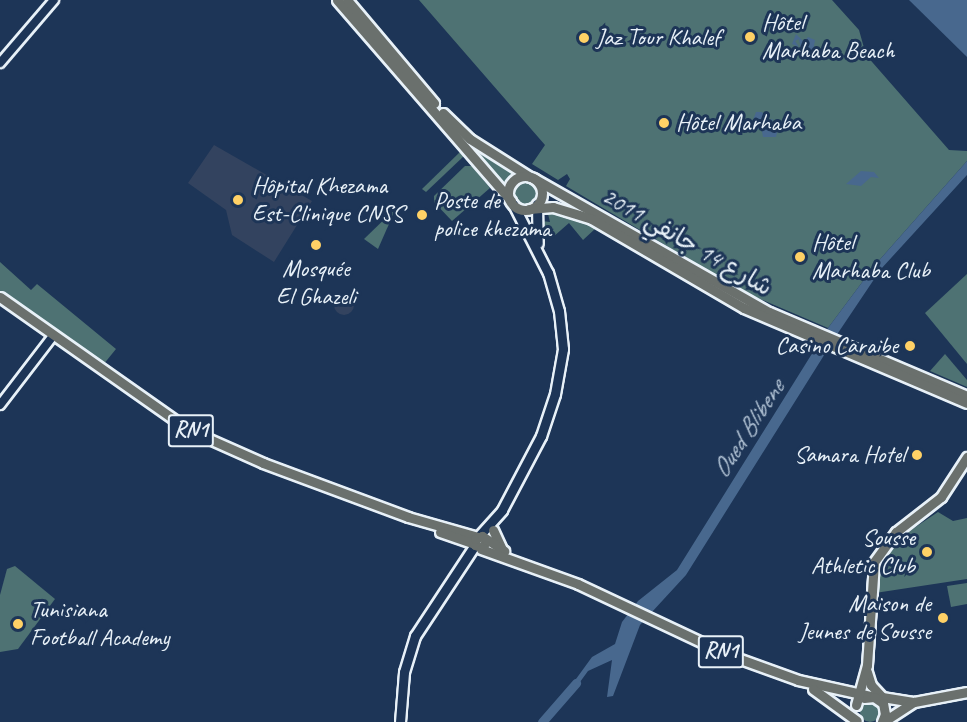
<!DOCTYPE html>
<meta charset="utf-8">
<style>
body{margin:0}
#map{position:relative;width:967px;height:722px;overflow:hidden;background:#1d3557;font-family:Caveat,"Playpen Sans Arabic",sans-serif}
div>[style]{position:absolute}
.built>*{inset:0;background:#33435f}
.round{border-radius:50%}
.green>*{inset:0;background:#4e7273}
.water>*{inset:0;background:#48688e}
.river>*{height:9px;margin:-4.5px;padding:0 4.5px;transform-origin:4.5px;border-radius:4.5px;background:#48688e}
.roads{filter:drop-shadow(2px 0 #e8f1f8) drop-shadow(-2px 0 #e8f1f8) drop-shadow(0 2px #e8f1f8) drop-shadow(0 -2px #e8f1f8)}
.tertiary>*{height:8px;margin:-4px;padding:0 4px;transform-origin:4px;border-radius:4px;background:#1d3557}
.secondary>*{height:9px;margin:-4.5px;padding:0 4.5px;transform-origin:4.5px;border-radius:4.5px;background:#1d3557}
.primary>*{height:9px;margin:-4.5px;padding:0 4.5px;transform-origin:4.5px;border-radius:4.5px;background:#6a706d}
.primary>.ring{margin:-4.5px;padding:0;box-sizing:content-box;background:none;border:9px solid #6a706d;border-radius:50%}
.dots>*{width:16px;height:16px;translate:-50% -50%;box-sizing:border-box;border:3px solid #1d3557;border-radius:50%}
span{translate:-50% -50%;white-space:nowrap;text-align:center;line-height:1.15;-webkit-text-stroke:6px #1d3557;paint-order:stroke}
.shield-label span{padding:2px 4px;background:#1d3557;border:2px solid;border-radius:4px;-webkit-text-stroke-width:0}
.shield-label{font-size:22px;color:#e8f1f8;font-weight:700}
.poi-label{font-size:24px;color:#e8f1f8}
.left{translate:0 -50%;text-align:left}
.right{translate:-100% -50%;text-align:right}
.street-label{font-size:24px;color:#e8f1f8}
.water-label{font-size:26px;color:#b0c1d3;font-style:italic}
</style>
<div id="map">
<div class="built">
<i style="clip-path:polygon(214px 145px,312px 201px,274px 262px,232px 235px,226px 210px,188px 183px)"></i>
<i class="round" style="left:334px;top:295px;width:20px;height:20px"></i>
</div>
<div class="green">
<i style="clip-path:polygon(419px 0,832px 0,859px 30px,866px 55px,949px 150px,967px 151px,967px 161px,875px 265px,828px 328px,746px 293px,566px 186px,570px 179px,567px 174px,558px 180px,532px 164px,545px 145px)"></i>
<i style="clip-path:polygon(473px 150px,517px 175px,505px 188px)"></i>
<i style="clip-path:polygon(461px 151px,465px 155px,426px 192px,422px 189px)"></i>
<i style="clip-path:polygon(465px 166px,472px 166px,490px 188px,452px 221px,434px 202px,434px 196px)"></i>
<i class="round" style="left:514px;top:183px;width:22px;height:22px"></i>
<i style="clip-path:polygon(396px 208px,378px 249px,364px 239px)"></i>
<i style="clip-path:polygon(558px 213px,574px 217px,596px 228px,583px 240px,569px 223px,553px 237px,542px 221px,550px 222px,548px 214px)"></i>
<i style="clip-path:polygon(0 262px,31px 290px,37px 284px,116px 349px,103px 365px,0 291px)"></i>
<i style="clip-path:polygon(967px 274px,967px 364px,925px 313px)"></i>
<i style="clip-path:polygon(945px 354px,967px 380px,967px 387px,930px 371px)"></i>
<i style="clip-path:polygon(938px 512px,953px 521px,967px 518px,967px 579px,875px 593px,879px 568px,893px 542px)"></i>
<i style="clip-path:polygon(15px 566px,55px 599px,18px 649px,0 652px,0 595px,7px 569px)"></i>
<i style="clip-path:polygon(967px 583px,967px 604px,951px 607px,947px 586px)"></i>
<i class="round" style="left:860px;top:702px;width:20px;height:20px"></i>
</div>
<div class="water">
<i style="clip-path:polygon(909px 0,967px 0,967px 57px)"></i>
<i style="clip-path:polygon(796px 34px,804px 42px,808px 37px,815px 40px,813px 52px,801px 50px,799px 39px,795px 41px,799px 47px,792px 44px)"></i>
<i style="clip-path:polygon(756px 112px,762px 112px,767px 121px,773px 119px,771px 126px,778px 129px,776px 137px,763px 137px,761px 126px,756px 131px,750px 128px)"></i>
<i style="clip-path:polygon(967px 161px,967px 175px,881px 269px,838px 333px,686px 575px,640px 625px,613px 696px,607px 697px,612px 660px,588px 671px,572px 693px,568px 690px,592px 657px,615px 644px,622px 622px,638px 601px,677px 570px,828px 328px,875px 265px)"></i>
<i style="clip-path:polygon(861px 171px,874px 172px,879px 178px,871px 177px,861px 186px,846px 184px)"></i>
</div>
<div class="river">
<i style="left:542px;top:722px;width:52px;rotate:-48.9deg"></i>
</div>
<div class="roads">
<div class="tertiary">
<i style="left:0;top:63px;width:83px;rotate:-49.4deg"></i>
<i style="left:0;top:405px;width:87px;rotate:-52.5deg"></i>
</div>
<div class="secondary">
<i style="left:537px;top:204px;width:39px;rotate:89deg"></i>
<i style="left:478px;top:537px;width:36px;rotate:-48deg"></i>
<i style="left:502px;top:510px;width:84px;rotate:-62.2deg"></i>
<i style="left:541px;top:436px;width:44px;rotate:-71.6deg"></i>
<i style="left:555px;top:394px;width:46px;rotate:-79.9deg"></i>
<i style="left:563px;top:349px;width:38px;rotate:-96deg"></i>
<i style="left:559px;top:311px;width:40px;rotate:-106deg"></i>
<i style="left:548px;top:273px;width:77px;rotate:-116.9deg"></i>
<i style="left:400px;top:722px;width:50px;rotate:-85.4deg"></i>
<i style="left:404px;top:672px;width:38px;rotate:-73deg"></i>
<i style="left:415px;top:636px;width:109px;rotate:-56.6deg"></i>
</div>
<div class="primary">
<i style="left:337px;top:0;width:266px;rotate:49.1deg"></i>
<i style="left:347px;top:0;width:135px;rotate:49.8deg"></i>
<i style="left:443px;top:113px;width:37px;rotate:44deg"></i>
<i style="left:470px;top:139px;width:71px;rotate:32.3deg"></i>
<i class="ring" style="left:508px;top:176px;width:25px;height:25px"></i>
<i style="left:533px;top:178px;width:271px;rotate:29.6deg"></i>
<i style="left:769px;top:312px;width:215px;rotate:23deg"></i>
<i style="left:529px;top:209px;width:24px;rotate:-5deg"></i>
<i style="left:553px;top:207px;width:39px;rotate:17deg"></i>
<i style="left:590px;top:218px;width:178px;rotate:30.3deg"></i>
<i style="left:744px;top:308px;width:242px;rotate:23.1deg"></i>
<i style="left:0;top:297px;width:231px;rotate:35.1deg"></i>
<i style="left:189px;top:430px;width:81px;rotate:24deg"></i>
<i style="left:263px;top:463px;width:155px;rotate:20.4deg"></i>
<i style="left:408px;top:517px;width:73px;rotate:15.9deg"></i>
<i style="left:493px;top:530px;width:21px;rotate:65deg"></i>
<i style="left:440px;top:532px;width:36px;rotate:19deg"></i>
<i style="left:486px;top:540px;width:9px;rotate:111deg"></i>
<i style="left:483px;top:548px;width:9px;rotate:-159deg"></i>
<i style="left:475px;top:545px;width:6px;rotate:-90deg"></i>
<i style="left:475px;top:539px;width:8px;rotate:-23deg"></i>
<i style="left:482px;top:536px;width:27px;rotate:34deg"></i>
<i style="left:481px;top:549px;width:103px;rotate:19.8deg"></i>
<i style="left:578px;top:584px;width:167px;rotate:25.2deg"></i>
<i style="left:729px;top:655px;width:73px;rotate:19.9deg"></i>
<i style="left:798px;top:680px;width:74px;rotate:12.5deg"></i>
<i style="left:867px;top:672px;width:14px;rotate:73deg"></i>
<i style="left:871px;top:685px;width:16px;rotate:47deg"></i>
<i style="left:882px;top:697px;width:30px;rotate:9deg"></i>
<i style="left:813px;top:689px;width:54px;rotate:36deg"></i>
<i style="left:864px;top:698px;width:10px;rotate:-6deg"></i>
<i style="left:874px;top:697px;width:11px;rotate:34deg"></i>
<i style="left:883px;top:703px;width:11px;rotate:80deg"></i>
<i style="left:885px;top:714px;width:9px;rotate:111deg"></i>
<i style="left:856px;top:705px;width:41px;rotate:-74.6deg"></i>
<i style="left:867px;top:665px;width:103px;rotate:-86.1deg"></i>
<i style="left:874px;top:562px;width:37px;rotate:-54deg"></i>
<i style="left:896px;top:532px;width:57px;rotate:-37.9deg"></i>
<i style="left:941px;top:497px;width:48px;rotate:-57deg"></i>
<i style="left:883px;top:722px;width:37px;rotate:-33deg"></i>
<i style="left:914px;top:702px;width:54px;rotate:-10.7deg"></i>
</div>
</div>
<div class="dots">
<i style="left:750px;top:37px;background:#ffd166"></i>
<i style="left:584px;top:38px;background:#ffd166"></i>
<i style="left:664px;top:123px;background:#ffd166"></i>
<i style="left:238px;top:200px;background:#ffd166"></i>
<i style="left:422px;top:215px;background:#ffd166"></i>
<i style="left:316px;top:245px;background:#ffd166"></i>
<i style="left:800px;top:257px;background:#ffd166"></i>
<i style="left:910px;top:346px;background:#ffd166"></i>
<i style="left:917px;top:455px;background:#ffd166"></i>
<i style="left:927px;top:552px;background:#ffd166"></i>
<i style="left:943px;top:618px;background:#ffd166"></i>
<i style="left:18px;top:624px;background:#ffd166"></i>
</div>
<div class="shield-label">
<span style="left:191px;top:431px">RN1</span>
<span style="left:721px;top:652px">RN1</span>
</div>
<div class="poi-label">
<span class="left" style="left:762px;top:37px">Hôtel<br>Marhaba Beach</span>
<span class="left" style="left:596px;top:38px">Jaz Tour Khalef</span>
<span class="left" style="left:676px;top:123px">Hôtel Marhaba</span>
<span class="left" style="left:252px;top:200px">Hôpital Khezama<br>Est-Clinique CNSS</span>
<span class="left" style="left:434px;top:215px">Poste de<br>police khezama</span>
<span class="left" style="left:812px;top:257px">Hôtel<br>Marhaba Club</span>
<span style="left:316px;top:283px">Mosquée<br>El Ghazeli</span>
<span class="right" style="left:898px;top:346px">Casino Caraibe</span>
<span class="right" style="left:905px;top:455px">Samara Hotel</span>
<span class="right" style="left:915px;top:552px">Sousse<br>Athletic Club</span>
<span class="right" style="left:931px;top:618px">Maison de<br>Jeunes de Sousse</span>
<span class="left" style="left:30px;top:624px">Tunisiana<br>Football Academy</span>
</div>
<div class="street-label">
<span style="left:687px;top:242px;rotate:30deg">شارع 14 جانفي 2011</span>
</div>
<div class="water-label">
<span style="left:748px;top:429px;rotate:-57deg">Oued Blibene</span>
</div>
</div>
